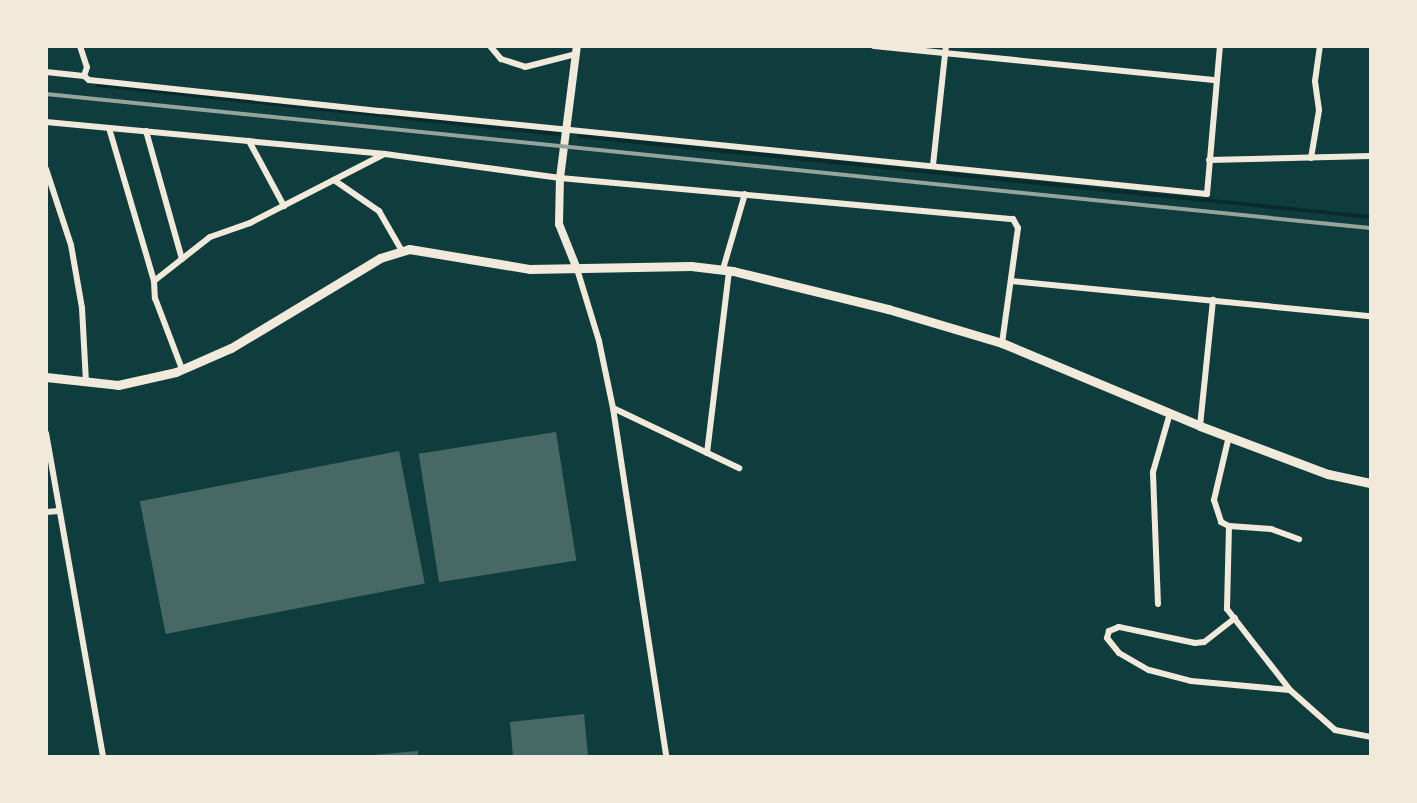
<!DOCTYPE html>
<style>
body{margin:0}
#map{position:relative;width:1417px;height:803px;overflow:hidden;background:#0f3d3e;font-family:"Varela Round",sans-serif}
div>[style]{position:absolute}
.stream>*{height:4px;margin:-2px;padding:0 2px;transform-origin:2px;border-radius:2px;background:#0a2a2b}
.building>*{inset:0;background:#486865;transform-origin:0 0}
.minor>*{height:6px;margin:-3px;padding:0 3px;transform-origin:3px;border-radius:3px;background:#f1e9da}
.tertiary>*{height:8px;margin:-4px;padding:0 4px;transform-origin:4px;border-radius:4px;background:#f1e9da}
.secondary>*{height:9px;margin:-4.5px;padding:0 4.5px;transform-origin:4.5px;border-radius:4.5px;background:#f1e9da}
.rail>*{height:4px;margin:-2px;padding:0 2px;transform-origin:2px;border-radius:2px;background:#97a49c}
span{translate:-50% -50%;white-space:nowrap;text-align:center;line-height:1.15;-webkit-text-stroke:6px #f1e9da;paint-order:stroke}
.frame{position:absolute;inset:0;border:48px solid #f1e9da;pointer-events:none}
</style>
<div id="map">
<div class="stream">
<i style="left:98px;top:85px;width:463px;rotate:6.1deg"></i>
<i style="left:579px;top:136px;width:795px;rotate:5.85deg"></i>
</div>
<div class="building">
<i style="left:556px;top:432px;width:130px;height:139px;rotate:81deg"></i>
<i style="left:399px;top:451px;width:135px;height:264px;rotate:79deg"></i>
<i style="clip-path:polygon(584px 714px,588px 756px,513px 756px,510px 722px)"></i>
<i style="clip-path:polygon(418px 751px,418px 756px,373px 756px,373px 755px)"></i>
</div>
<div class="minor">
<i style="left:80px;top:46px;width:22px;rotate:72deg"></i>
<i style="left:87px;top:67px;width:9px;rotate:108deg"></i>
<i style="left:490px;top:46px;width:17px;rotate:50deg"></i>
<i style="left:501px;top:59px;width:25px;rotate:18deg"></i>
<i style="left:525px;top:67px;width:53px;rotate:-14.3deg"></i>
<i style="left:874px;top:46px;width:344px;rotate:5.7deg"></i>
<i style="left:46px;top:72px;width:38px;rotate:6deg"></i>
<i style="left:84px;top:76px;width:6px;rotate:39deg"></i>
<i style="left:89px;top:80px;width:294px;rotate:6.1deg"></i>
<i style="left:381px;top:111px;width:830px;rotate:5.74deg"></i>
<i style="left:1207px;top:194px;width:149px;rotate:-85deg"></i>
<i style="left:46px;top:122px;width:341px;rotate:5.4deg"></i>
<i style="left:385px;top:154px;width:177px;rotate:7.8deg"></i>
<i style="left:560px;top:178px;width:455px;rotate:5.2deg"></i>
<i style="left:1013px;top:219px;width:10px;rotate:61deg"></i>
<i style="left:1018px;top:228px;width:116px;rotate:97.9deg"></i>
<i style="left:109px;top:128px;width:159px;rotate:73.6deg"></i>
<i style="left:154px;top:281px;width:17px;rotate:87deg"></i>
<i style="left:155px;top:298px;width:76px;rotate:69.2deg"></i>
<i style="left:146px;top:131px;width:133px;rotate:74.3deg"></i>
<i style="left:249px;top:141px;width:74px;rotate:61.7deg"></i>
<i style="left:1311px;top:158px;width:49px;rotate:-80.5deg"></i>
<i style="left:1319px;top:110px;width:29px;rotate:-98deg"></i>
<i style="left:1315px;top:81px;width:35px;rotate:-82deg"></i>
<i style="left:1209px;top:160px;width:161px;rotate:-1.4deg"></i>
<i style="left:933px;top:165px;width:120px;rotate:-83.8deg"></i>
<i style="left:46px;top:169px;width:80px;rotate:71.8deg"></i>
<i style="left:71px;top:245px;width:64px;rotate:80.1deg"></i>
<i style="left:82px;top:308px;width:75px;rotate:86.9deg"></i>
<i style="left:334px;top:180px;width:55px;rotate:34.6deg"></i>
<i style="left:379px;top:211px;width:46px;rotate:60.1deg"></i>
<i style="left:577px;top:269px;width:75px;rotate:73deg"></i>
<i style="left:599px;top:341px;width:68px;rotate:78.2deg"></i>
<i style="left:613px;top:408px;width:352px;rotate:81.3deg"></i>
<i style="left:723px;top:269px;width:78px;rotate:-73.7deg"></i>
<i style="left:154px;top:281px;width:71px;rotate:-38.2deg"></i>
<i style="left:210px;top:237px;width:42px;rotate:-19.3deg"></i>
<i style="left:250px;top:223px;width:151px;rotate:-27.2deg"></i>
<i style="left:1011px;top:281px;width:361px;rotate:5.6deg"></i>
<i style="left:613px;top:408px;width:140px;rotate:25.5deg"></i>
<i style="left:1200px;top:426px;width:127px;rotate:-84.1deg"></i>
<i style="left:46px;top:433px;width:328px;rotate:80deg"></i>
<i style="left:1229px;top:436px;width:66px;rotate:103.2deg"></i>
<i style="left:1214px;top:500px;width:23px;rotate:72deg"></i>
<i style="left:1221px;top:522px;width:9px;rotate:27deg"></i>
<i style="left:1229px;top:526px;width:83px;rotate:91.4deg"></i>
<i style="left:1227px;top:609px;width:103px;rotate:52.1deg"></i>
<i style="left:1290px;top:690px;width:60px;rotate:41.6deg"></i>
<i style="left:1335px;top:730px;width:36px;rotate:11deg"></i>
<i style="left:707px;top:453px;width:184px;rotate:-83.1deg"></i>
<i style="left:46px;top:512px;width:13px;rotate:-4deg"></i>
<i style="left:1229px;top:526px;width:42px;rotate:4.1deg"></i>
<i style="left:1271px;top:529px;width:30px;rotate:20deg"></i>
<i style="left:1158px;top:604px;width:132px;rotate:-92.2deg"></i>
<i style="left:1153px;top:472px;width:61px;rotate:-73.9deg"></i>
<i style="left:1235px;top:618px;width:39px;rotate:142deg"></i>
<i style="left:1204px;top:642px;width:9px;rotate:174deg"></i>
<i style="left:1195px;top:643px;width:78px;rotate:-168.1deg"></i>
<i style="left:1119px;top:627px;width:11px;rotate:158deg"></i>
<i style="left:1109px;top:631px;width:7px;rotate:106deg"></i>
<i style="left:1107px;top:638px;width:19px;rotate:51deg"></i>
<i style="left:1119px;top:653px;width:34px;rotate:30deg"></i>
<i style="left:1149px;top:670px;width:43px;rotate:14.7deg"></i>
<i style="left:1191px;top:681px;width:99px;rotate:5.2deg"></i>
</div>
<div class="tertiary">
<i style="left:577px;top:269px;width:48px;rotate:-111.8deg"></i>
<i style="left:559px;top:224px;width:46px;rotate:-88.8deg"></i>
<i style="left:560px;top:178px;width:133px;rotate:-82.7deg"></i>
</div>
<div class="secondary">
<i style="left:46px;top:377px;width:72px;rotate:6.3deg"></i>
<i style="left:118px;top:385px;width:59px;rotate:-12.6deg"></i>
<i style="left:176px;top:372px;width:60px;rotate:-23.6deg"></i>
<i style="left:231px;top:348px;width:174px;rotate:-31.1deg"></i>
<i style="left:380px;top:258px;width:30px;rotate:-17deg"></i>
<i style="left:409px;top:249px;width:123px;rotate:9.4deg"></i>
<i style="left:530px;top:269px;width:161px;rotate:-1.1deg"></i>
<i style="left:691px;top:266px;width:42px;rotate:6.8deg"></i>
<i style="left:733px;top:271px;width:160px;rotate:13.8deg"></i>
<i style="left:888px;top:309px;width:119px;rotate:16.6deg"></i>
<i style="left:1002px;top:343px;width:215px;rotate:22.7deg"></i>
<i style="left:1200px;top:426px;width:137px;rotate:20.6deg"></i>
<i style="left:1328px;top:474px;width:43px;rotate:12.1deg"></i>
</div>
<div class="rail">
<i style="left:46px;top:94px;width:1331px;rotate:5.78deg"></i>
</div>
<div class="frame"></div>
</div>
